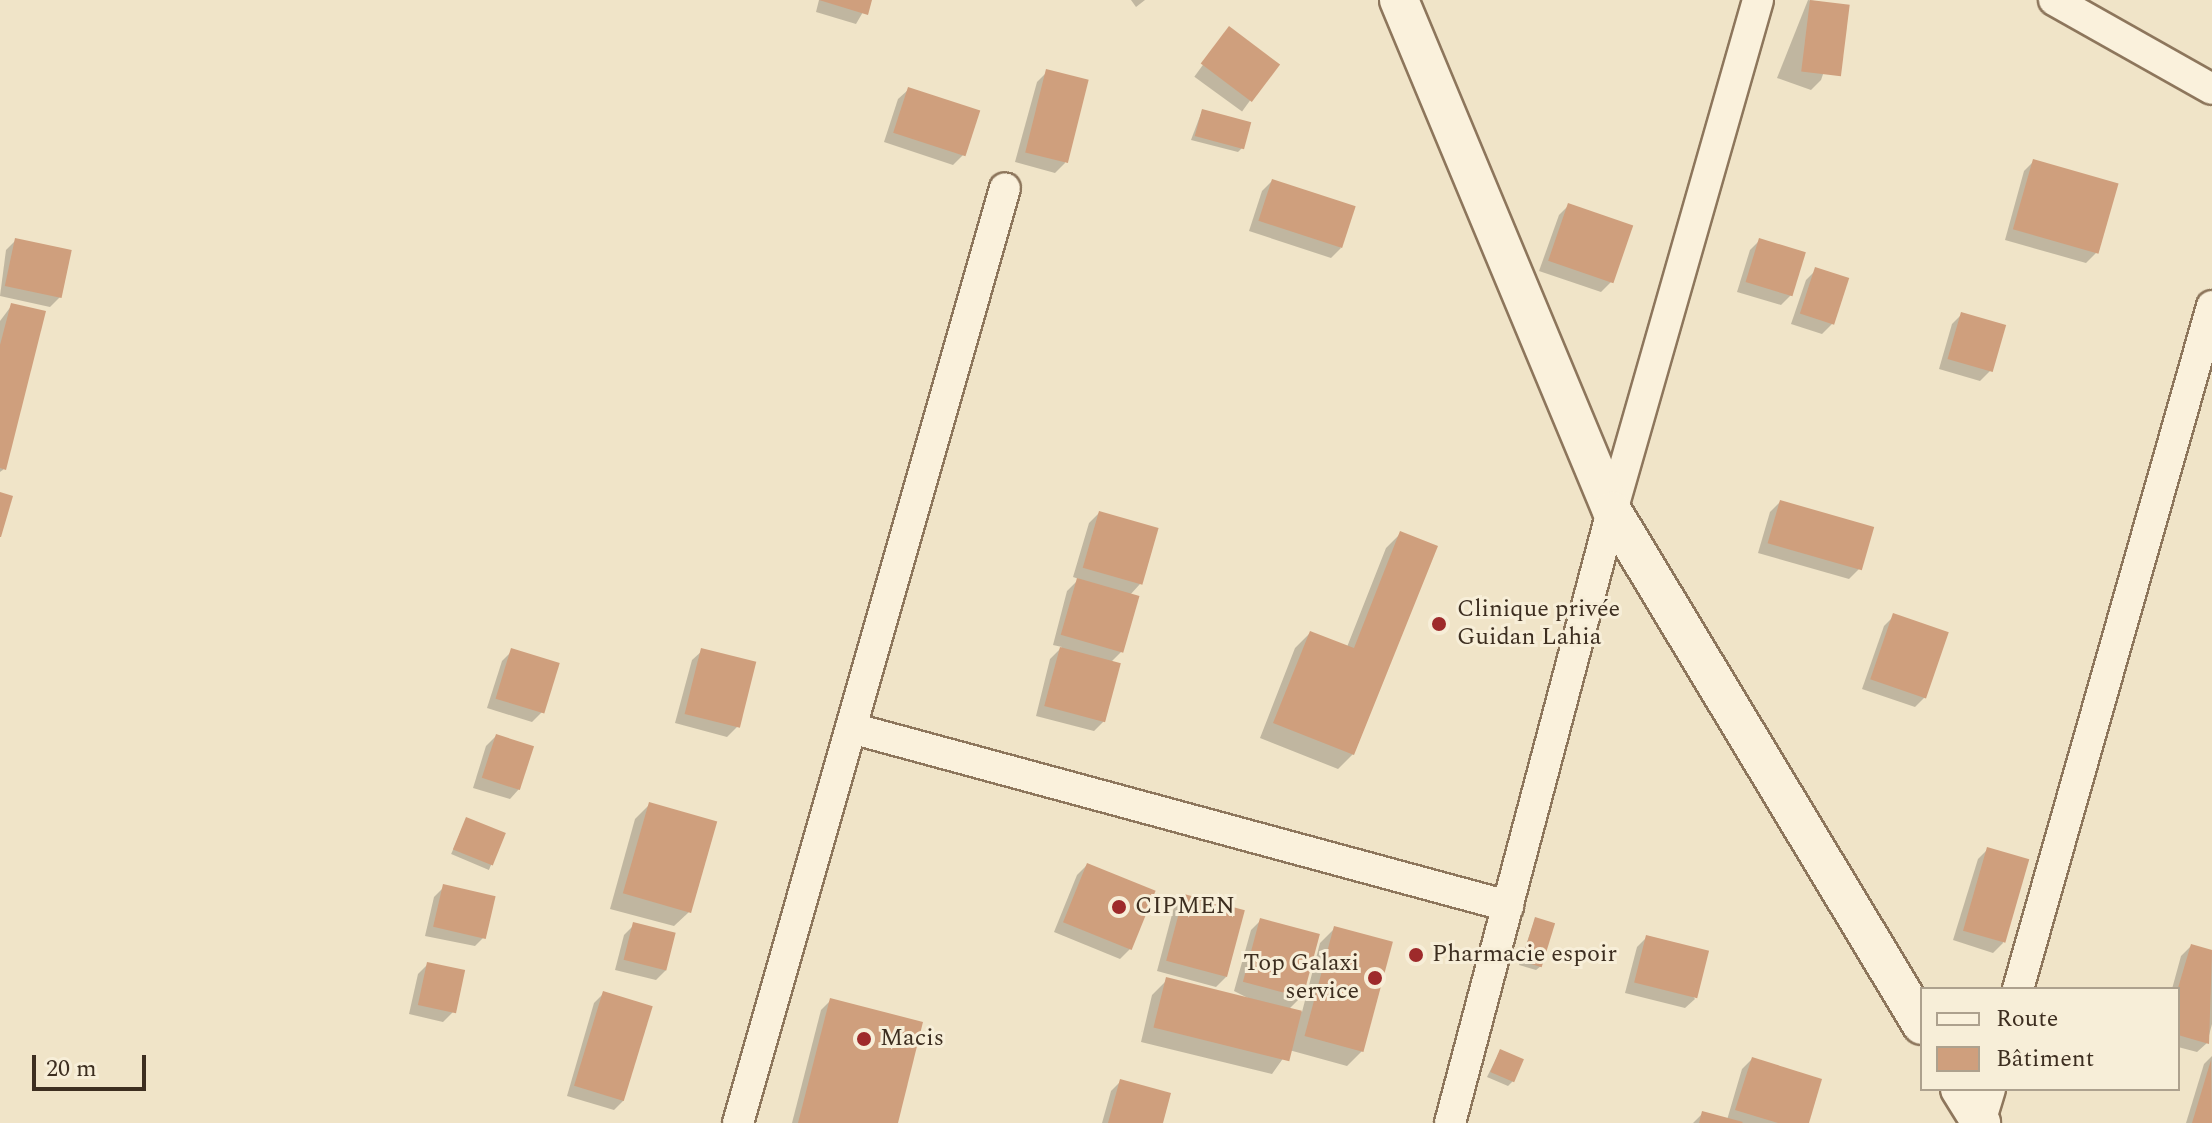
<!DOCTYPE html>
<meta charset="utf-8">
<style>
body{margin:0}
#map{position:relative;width:2212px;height:1123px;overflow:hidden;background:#f0e4c8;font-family:Spectral,serif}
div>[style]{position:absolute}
.shadow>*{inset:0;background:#0003;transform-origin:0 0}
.building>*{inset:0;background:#cf9f7d;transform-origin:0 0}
.roads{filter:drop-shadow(2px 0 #8d765c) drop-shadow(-2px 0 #8d765c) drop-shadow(0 2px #8d765c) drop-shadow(0 -2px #8d765c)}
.minor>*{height:30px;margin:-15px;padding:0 15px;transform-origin:15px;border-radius:15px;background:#faf1dc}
.tertiary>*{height:38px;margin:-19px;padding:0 19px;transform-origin:19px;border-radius:19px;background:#faf1dc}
.dots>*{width:22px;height:22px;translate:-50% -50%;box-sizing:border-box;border:4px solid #f7eed8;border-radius:50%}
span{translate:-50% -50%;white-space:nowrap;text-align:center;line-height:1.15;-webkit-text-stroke:6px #f7eed8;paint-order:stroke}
.poi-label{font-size:24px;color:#3d2e20}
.left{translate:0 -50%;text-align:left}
.right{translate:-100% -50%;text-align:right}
.legend{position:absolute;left:1920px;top:987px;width:260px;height:104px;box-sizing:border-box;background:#f7eed8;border:2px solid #ada18e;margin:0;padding:10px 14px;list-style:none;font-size:24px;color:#3d2e20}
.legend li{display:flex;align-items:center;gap:16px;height:40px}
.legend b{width:40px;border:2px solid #ada18e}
.scale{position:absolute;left:32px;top:1055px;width:114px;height:36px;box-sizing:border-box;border:4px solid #3d2e20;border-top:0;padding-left:10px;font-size:24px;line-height:28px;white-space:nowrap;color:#3d2e20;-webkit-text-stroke:6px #f7eed8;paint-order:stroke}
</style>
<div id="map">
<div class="shadow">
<i style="clip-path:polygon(819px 0,870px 0,856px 24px,816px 12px)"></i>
<i style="clip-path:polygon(1131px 0,1145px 0,1136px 7px)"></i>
<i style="clip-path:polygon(1808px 0,1847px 6px,1821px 80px,1811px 90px,1777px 78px)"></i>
<i style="left:1229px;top:29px;width:59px;height:59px;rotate:36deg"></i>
<i style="clip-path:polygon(1047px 72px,1065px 163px,1055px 173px,1015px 162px,1037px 82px)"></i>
<i style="clip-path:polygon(908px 90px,963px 155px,953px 165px,884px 142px,898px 99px)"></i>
<i style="clip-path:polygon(1202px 111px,1242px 148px,1238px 152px,1191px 140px)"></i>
<i style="clip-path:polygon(2034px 161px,2096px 253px,2086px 263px,2005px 240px,2024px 171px)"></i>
<i style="clip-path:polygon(1272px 181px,1341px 248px,1331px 258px,1249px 231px,1262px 191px)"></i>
<i style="clip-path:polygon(1569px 205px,1611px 282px,1601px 292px,1539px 271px,1559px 215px)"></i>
<i style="clip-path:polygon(16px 240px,60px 297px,50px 307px,0 296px,6px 250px)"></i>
<i style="clip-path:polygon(1760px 240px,1791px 295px,1781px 305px,1737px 292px,1750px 250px)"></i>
<i style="clip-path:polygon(1816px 270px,1832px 324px,1822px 334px,1791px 324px,1806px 280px)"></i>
<i style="clip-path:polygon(12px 305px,4px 469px,0 472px,0 321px)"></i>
<i style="clip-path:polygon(1962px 314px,1990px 371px,1980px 381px,1939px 369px,1952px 324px)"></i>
<i style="clip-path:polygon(1780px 502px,1859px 569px,1849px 579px,1758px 553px,1770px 512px)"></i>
<i style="clip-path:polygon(1099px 513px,1140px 584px,1130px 595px,1122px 651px,1110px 663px,1104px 721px,1094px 731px,1036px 716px,1050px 659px,1062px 647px,1053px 645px,1067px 591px,1079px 579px,1073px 577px,1089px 523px)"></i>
<i style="clip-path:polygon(1401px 533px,1353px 754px,1338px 769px,1260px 738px,1295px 648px,1310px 633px,1347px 647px,1386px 548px)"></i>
<i style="clip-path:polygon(1894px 616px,1925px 697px,1915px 707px,1862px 689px,1884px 626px)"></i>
<i style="clip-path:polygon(512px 651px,542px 712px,532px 722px,487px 708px,502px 661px)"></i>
<i style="clip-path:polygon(702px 651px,737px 727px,727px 737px,675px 723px,692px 660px)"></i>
<i style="clip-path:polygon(496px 736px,519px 789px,510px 799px,473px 788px,486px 746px)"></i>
<i style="clip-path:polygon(650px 804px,689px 912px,674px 926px,610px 909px,635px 819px)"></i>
<i style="left:466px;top:819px;width:41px;height:38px;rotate:23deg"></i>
<i style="clip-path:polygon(1988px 849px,2003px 943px,1993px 953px,1953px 940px,1978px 859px)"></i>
<i style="clip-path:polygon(1087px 865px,1130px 949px,1120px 959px,1054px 932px,1077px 875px)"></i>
<i style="clip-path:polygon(444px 887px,485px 936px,475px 946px,425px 936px,434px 897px)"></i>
<i style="clip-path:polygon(1184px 897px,1226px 977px,1216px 987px,1157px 971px,1174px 907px)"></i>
<i style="clip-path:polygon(1535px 919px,1541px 966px,1536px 970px,1519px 965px)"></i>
<i style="clip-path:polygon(1261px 920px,1301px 997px,1289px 1009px,1302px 1012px,1320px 943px,1335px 928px,1362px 1051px,1347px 1066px,1289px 1050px,1272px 1074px,1141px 1042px,1152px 995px,1167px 980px,1250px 999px,1234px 991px,1251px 930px)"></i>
<i style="clip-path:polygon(634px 925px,666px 970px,656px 980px,615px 970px,624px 935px)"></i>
<i style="clip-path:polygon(1647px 937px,1695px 999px,1685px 1008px,1625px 993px,1637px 947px)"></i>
<i style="clip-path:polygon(2191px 946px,2212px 952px,2212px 1024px,2207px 1043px,2197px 1052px,2178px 1047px,2178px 989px,2172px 989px,2181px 956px)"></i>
<i style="clip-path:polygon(428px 964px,453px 1012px,443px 1022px,409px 1014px,418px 974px)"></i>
<i style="clip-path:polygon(604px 993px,624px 1100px,614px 1110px,567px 1096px,594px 1003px)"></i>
<i style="clip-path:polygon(831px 1000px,895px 1123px,792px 1123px,821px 1010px)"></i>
<i style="clip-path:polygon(1500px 1051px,1513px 1081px,1508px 1086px,1487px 1077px)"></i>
<i style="clip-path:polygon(2212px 1056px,2212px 1123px,2186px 1123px,2204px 1064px)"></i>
<i style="clip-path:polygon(1752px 1059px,1807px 1123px,1693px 1123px,1703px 1113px,1727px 1120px,1742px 1069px)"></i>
<i style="clip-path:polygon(1121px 1081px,1161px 1123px,1102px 1123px,1111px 1091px)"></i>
</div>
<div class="building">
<i style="clip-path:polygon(819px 0,872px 0,868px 15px)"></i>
<i style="left:1810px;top:0;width:40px;height:72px;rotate:7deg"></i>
<i style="left:1229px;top:26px;width:64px;height:47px;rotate:37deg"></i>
<i style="left:1046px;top:69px;width:44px;height:86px;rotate:14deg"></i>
<i style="left:908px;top:87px;width:76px;height:48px;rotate:18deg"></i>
<i style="left:1202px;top:109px;width:51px;height:28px;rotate:15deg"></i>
<i style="left:2033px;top:159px;width:89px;height:73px;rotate:16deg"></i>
<i style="left:1272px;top:179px;width:88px;height:44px;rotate:18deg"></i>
<i style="left:1568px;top:203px;width:69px;height:61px;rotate:19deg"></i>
<i style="left:15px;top:238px;width:58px;height:49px;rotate:12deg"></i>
<i style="left:1759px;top:238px;width:49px;height:46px;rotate:17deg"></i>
<i style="left:1815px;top:267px;width:36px;height:49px;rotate:18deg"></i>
<i style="clip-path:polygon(11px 303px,46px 311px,6px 470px,0 468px,0 345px)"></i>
<i style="left:1961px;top:312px;width:47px;height:49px;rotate:16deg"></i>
<i style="clip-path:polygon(0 492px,13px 496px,1px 537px,0 537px)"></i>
<i style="left:1780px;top:500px;width:98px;height:45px;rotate:16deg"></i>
<i style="left:1099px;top:511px;width:62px;height:59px;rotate:16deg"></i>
<i style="clip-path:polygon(1400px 531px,1438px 546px,1354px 755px,1273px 723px,1310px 631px,1354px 648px)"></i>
<i style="left:1077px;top:578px;width:65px;height:59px;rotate:16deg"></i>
<i style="left:1893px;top:613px;width:59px;height:70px;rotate:19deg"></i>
<i style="left:1060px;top:647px;width:63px;height:61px;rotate:15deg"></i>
<i style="left:511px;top:648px;width:51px;height:53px;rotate:17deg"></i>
<i style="left:701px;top:648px;width:57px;height:68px;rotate:14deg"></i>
<i style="left:496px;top:734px;width:40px;height:46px;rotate:18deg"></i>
<i style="left:649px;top:802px;width:71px;height:95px;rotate:16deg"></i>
<i style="left:466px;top:817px;width:43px;height:35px;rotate:22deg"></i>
<i style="left:1987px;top:847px;width:44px;height:87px;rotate:16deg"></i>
<i style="left:1087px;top:863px;width:74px;height:64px;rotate:22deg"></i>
<i style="left:443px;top:884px;width:54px;height:44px;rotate:13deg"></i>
<i style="left:1184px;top:894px;width:63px;height:69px;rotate:15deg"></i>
<i style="left:1535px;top:917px;width:21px;height:46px;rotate:17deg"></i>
<i style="left:1260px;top:918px;width:62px;height:66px;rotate:15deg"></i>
<i style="left:633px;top:922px;width:44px;height:39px;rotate:14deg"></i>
<i style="left:1334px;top:926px;width:61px;height:114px;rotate:15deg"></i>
<i style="left:1646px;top:935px;width:65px;height:49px;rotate:14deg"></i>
<i style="clip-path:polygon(2191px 944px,2212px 950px,2209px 1044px,2178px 1035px,2178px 988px)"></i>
<i style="left:427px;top:962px;width:39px;height:44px;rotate:12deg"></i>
<i style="left:1166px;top:977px;width:140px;height:52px;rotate:14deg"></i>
<i style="left:603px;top:991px;width:52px;height:99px;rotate:17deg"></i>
<i style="clip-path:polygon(830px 998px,923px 1022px,898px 1123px,798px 1123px)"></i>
<i style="left:1500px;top:1049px;width:26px;height:25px;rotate:23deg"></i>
<i style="clip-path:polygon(1752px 1057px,1822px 1079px,1809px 1123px,1778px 1123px,1735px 1110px)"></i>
<i style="clip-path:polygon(2211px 1060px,2212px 1123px,2192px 1123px)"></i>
<i style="clip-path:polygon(1120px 1079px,1171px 1093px,1163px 1123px,1108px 1123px)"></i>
<i style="clip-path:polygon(1702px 1111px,1743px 1122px,1742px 1123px,1699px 1123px)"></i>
</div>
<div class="roads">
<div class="minor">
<i style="left:2054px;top:0;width:181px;rotate:29.4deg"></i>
<i style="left:851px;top:728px;width:681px;rotate:15.16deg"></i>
<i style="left:2018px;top:989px;width:710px;rotate:-74.14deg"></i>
<i style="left:1980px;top:1122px;width:34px;rotate:-73deg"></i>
<i style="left:738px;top:1123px;width:972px;rotate:-74.06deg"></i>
<i style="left:1450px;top:1123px;width:633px;rotate:-75.17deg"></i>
<i style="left:1612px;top:511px;width:531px;rotate:-74.05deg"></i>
</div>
<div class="tertiary">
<i style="left:1399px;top:0;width:554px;rotate:67.37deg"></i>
<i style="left:1612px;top:511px;width:600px;rotate:58.91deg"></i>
<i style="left:1960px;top:1089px;width:40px;rotate:58deg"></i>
</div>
</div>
<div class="dots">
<i style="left:1439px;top:624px;background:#9e2a2b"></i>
<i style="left:1119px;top:907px;background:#9e2a2b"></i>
<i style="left:1416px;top:955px;background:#9e2a2b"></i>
<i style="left:1375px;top:978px;background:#9e2a2b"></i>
<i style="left:864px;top:1039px;background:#9e2a2b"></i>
</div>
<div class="poi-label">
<span class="left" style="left:1457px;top:624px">Clinique privée<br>Guidan Lahia</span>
<span class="left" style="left:1135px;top:907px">CIPMEN</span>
<span class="left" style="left:1432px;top:955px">Pharmacie espoir</span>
<span class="right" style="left:1359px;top:978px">Top Galaxi<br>service</span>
<span class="left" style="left:880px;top:1039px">Macis</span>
</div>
<ul class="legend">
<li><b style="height:10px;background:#faf1dc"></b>Route</li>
<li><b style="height:22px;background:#cf9f7d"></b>Bâtiment</li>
</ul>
<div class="scale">20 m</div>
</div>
